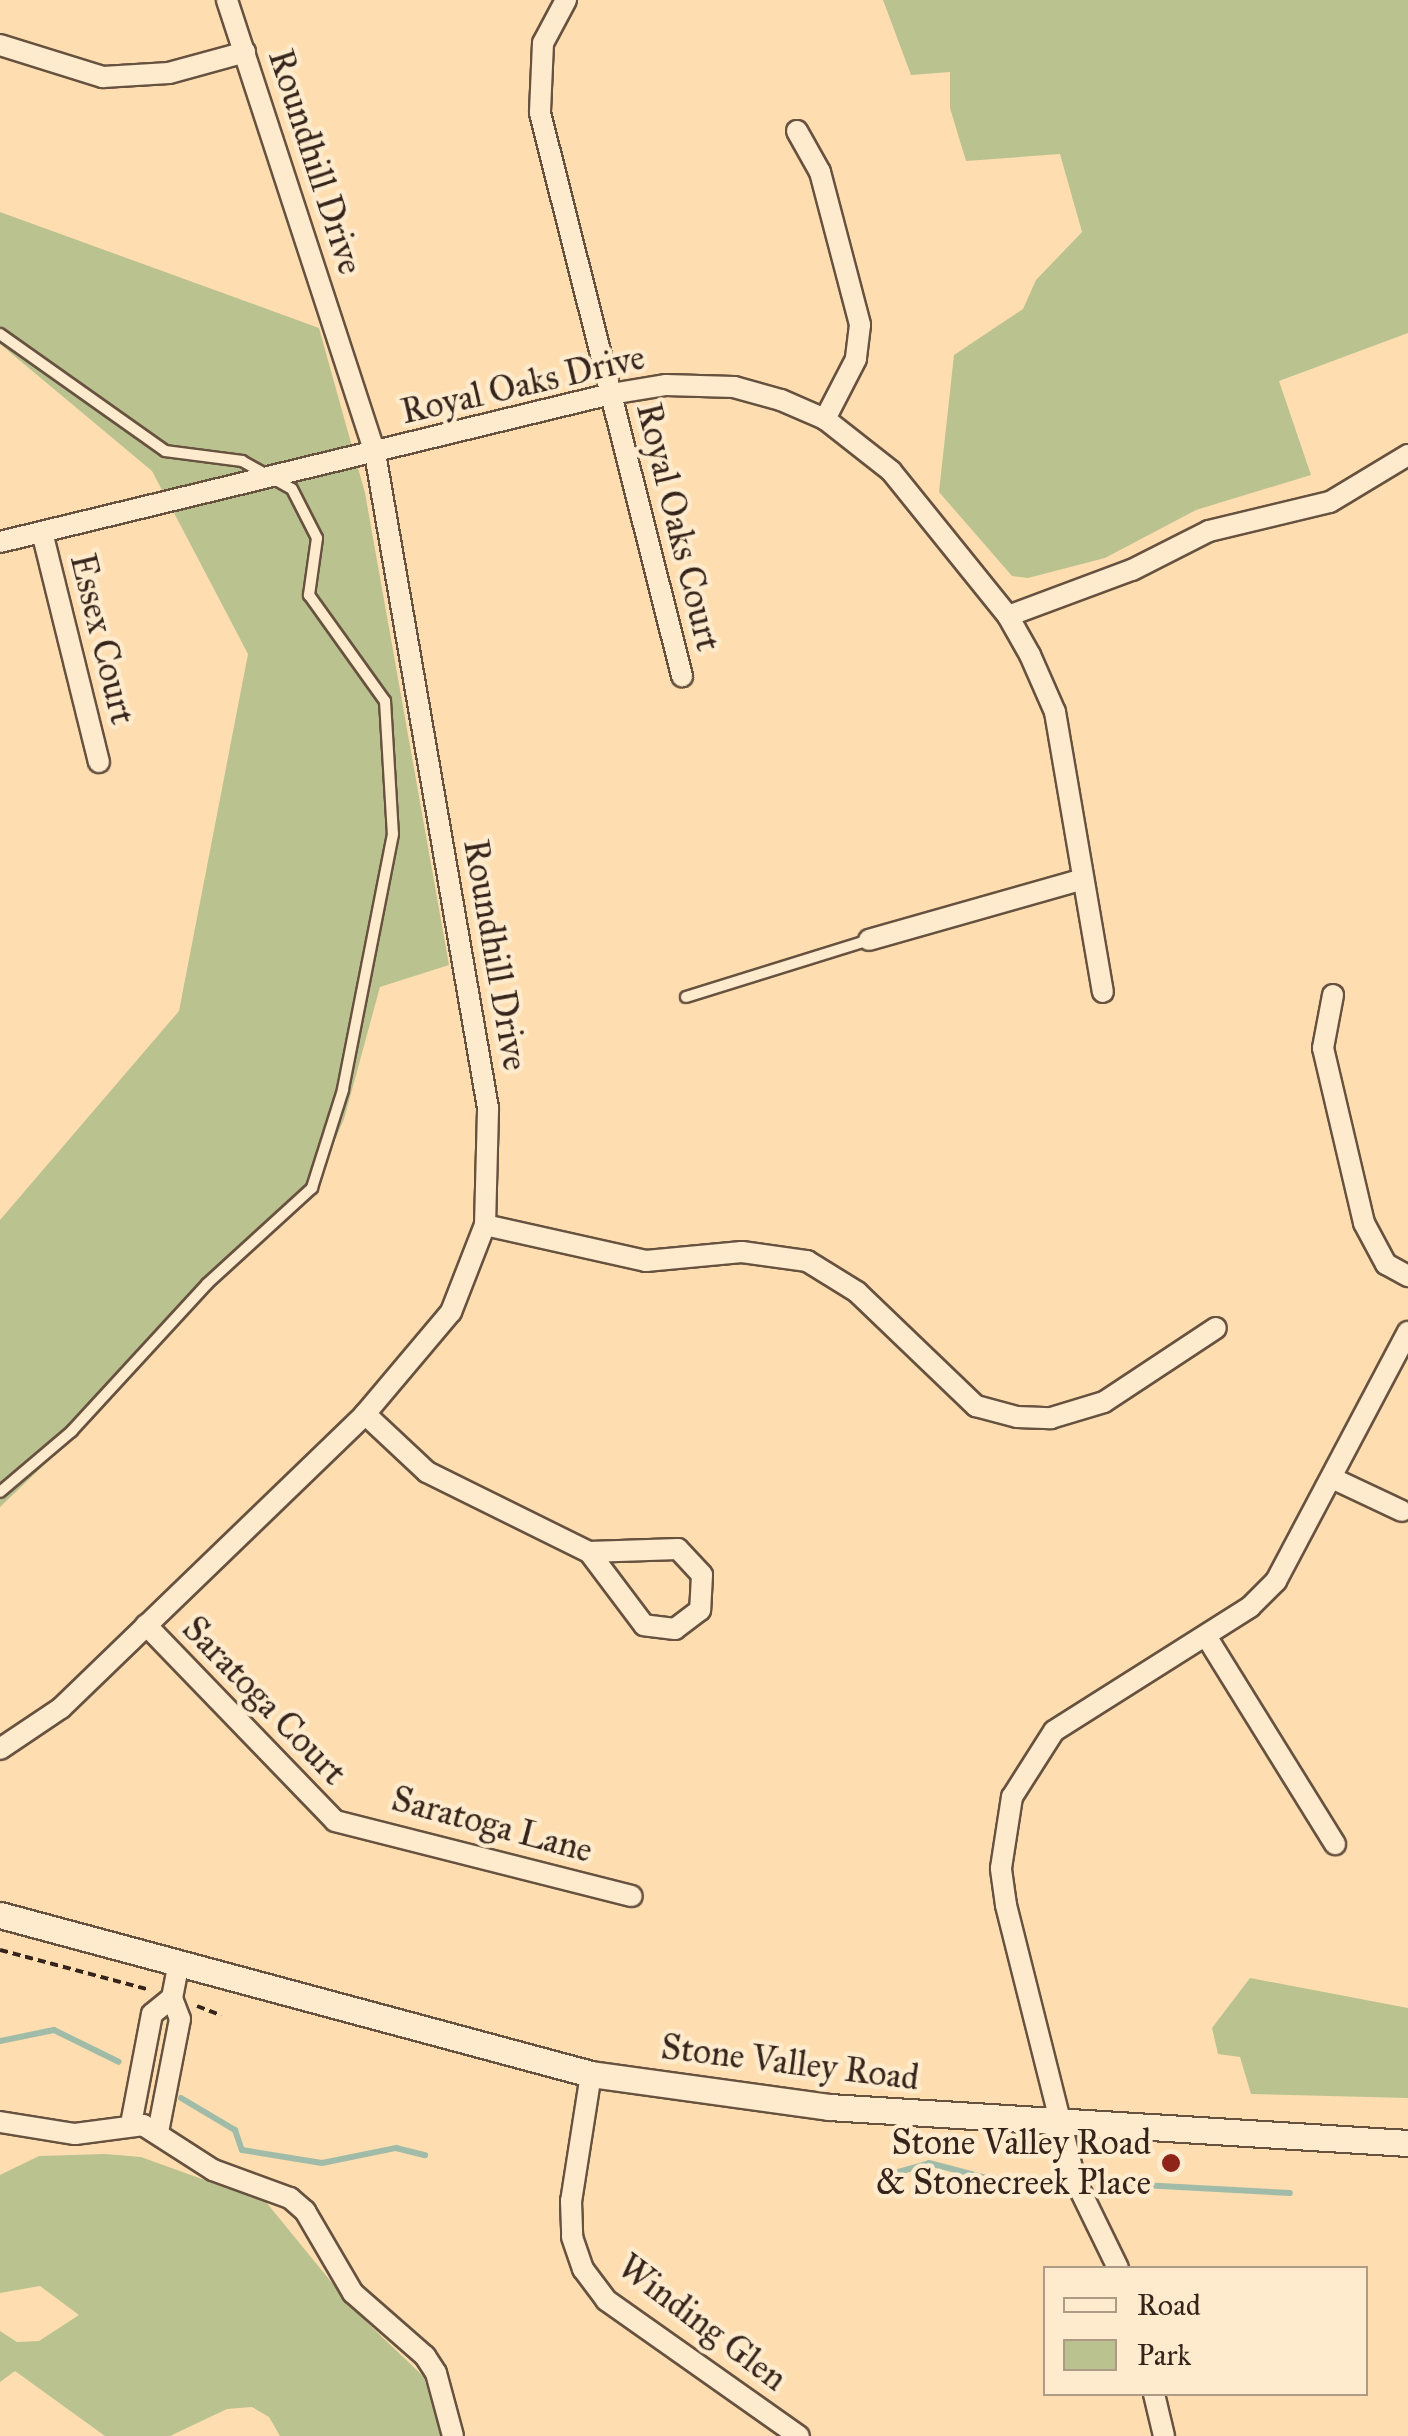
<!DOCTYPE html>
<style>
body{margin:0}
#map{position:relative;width:1408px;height:2436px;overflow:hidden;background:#fedeb0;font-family:"IM FELL Great Primer",serif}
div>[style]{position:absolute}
.green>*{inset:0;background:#bac28f}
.stream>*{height:6px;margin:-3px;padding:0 3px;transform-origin:3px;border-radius:3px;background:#a0bca8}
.path>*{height:4px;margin-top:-2px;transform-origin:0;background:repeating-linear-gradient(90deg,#35241b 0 8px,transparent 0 13px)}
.roads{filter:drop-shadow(2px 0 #675240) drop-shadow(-2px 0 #675240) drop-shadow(0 2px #675240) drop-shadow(0 -2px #675240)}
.service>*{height:10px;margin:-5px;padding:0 5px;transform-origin:5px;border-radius:5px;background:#feeacc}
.minor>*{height:20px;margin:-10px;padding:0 10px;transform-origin:10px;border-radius:10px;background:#feeacc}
.tertiary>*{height:25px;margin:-12.5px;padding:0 12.5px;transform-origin:12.5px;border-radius:12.5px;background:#feeacc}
.dots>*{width:28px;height:28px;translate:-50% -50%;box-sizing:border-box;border:5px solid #feeacc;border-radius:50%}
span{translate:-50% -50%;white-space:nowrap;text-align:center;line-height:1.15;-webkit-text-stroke:9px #feeacc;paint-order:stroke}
.street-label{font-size:35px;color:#35241b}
.poi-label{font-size:35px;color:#35241b}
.right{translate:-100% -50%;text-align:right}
.legend{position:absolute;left:1043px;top:2266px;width:325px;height:130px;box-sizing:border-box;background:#feeacc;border:2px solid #ae9b85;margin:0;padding:12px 18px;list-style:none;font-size:30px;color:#35241b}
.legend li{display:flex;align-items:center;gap:20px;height:50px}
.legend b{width:50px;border:2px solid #ae9b85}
</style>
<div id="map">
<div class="green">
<i style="clip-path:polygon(883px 0,1408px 0,1408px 333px,1279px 381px,1311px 475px,1196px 510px,1105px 558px,1028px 578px,1012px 576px,939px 492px,954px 355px,1023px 309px,1036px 280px,1082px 232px,1060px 154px,966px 161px,950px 108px,950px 72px,911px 75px)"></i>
<i style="clip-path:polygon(0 212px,319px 328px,365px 493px,449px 965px,380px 987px,344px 1119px,310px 1198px,187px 1308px,88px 1423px,0 1507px,0 1220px,179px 1011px,248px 654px,152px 471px,0 344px)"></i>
<i style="clip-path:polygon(1250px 1978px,1408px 2008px,1408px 2098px,1251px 2094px,1240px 2057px,1218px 2054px,1212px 2028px)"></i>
<i style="clip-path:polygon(105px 2154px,141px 2157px,266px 2202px,355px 2311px,424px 2377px,441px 2436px,280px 2436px,269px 2417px,252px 2407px,227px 2409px,170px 2436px,105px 2436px,15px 2371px,0 2382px,0 2331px,17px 2342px,39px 2341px,79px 2315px,40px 2286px,0 2293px,0 2175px,39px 2156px)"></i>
</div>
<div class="stream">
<i style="left:0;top:2041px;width:55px;rotate:-11.5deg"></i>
<i style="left:54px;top:2030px;width:72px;rotate:26.2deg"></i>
<i style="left:181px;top:2098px;width:63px;rotate:30.7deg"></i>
<i style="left:235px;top:2130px;width:21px;rotate:71deg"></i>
<i style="left:242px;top:2150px;width:81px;rotate:9.2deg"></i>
<i style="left:322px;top:2163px;width:76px;rotate:-11.5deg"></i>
<i style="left:396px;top:2148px;width:30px;rotate:14deg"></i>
<i style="left:895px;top:2173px;width:35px;rotate:-16deg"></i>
<i style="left:929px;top:2163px;width:71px;rotate:14.6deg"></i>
<i style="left:998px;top:2181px;width:40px;rotate:2.9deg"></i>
<i style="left:1105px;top:2183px;width:185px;rotate:3.1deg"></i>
</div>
<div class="path">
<i style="left:0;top:1950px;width:155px;rotate:14.9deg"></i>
<i style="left:197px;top:2006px;width:26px;rotate:21deg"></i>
</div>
<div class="roads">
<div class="service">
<i style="left:0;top:334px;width:202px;rotate:35.3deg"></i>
<i style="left:165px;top:451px;width:78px;rotate:7.4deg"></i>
<i style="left:242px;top:461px;width:57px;rotate:29.2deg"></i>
<i style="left:292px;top:489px;width:55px;rotate:63deg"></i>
<i style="left:317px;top:538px;width:58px;rotate:98deg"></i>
<i style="left:309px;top:595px;width:130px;rotate:54.4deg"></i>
<i style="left:385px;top:701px;width:133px;rotate:86.6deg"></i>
<i style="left:393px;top:834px;width:261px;rotate:101.1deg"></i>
<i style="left:343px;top:1090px;width:103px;rotate:107.6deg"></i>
<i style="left:312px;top:1188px;width:142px;rotate:137.6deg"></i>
<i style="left:207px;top:1284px;width:200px;rotate:132.6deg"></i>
<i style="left:72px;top:1431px;width:94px;rotate:139.7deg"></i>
<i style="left:686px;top:997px;width:192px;rotate:-17.3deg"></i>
</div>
<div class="minor">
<i style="left:566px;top:0;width:49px;rotate:118.1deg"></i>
<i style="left:543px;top:43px;width:70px;rotate:92.5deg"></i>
<i style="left:540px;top:113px;width:581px;rotate:75.84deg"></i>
<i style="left:0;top:45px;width:108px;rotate:17.3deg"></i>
<i style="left:103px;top:77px;width:66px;rotate:-3.5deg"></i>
<i style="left:169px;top:73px;width:79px;rotate:-15.4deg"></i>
<i style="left:797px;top:131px;width:47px;rotate:60.7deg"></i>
<i style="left:820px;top:172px;width:158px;rotate:75.3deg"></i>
<i style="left:860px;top:325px;width:34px;rotate:97deg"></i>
<i style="left:856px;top:359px;width:68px;rotate:117.3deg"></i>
<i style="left:42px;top:532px;width:237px;rotate:76.1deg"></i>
<i style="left:0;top:542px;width:629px;rotate:-13.62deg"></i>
<i style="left:611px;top:394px;width:56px;rotate:-9.3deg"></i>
<i style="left:666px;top:385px;width:68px;rotate:1.7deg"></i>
<i style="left:734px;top:387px;width:49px;rotate:15.5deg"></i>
<i style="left:781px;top:400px;width:48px;rotate:23.4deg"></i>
<i style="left:825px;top:419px;width:84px;rotate:38.2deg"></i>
<i style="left:891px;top:471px;width:186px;rotate:51.1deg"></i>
<i style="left:1008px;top:616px;width:45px;rotate:60.6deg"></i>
<i style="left:1030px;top:655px;width:62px;rotate:66.3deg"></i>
<i style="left:1055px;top:712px;width:284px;rotate:80.3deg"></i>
<i style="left:1008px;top:616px;width:132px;rotate:-20.4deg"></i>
<i style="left:1132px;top:570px;width:86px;rotate:-26.9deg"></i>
<i style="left:1209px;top:531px;width:124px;rotate:-13.5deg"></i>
<i style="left:1330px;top:502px;width:91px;rotate:-31.1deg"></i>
<i style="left:869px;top:940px;width:219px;rotate:-15.9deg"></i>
<i style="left:1333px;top:995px;width:54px;rotate:100.7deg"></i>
<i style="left:1323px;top:1048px;width:180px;rotate:76.8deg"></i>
<i style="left:1364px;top:1223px;width:47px;rotate:61.8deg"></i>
<i style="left:1386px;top:1264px;width:25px;rotate:29deg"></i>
<i style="left:485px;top:1225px;width:165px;rotate:12.6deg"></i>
<i style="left:646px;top:1261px;width:96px;rotate:-5.4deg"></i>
<i style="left:742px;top:1252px;width:66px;rotate:7.9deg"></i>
<i style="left:807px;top:1261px;width:59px;rotate:31.8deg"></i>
<i style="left:857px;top:1292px;width:165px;rotate:43.8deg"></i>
<i style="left:976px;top:1406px;width:42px;rotate:15deg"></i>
<i style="left:1017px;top:1417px;width:34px;rotate:2deg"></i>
<i style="left:1051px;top:1418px;width:55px;rotate:-16.8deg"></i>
<i style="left:1104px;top:1402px;width:134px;rotate:-33.5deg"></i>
<i style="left:365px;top:1414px;width:85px;rotate:43.1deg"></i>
<i style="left:427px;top:1472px;width:181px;rotate:26.3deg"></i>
<i style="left:589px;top:1552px;width:89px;rotate:-1.9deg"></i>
<i style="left:678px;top:1549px;width:35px;rotate:47deg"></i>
<i style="left:702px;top:1575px;width:35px;rotate:93deg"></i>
<i style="left:700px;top:1610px;width:31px;rotate:143deg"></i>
<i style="left:675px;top:1629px;width:31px;rotate:-173deg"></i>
<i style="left:644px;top:1625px;width:91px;rotate:-127deg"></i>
<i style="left:1334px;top:1479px;width:75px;rotate:25.2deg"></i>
<i style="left:146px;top:1625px;width:272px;rotate:46deg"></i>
<i style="left:335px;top:1821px;width:306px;rotate:14.2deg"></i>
<i style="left:1206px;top:1636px;width:245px;rotate:58.2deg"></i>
<i style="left:0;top:1749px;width:73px;rotate:-33.9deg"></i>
<i style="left:61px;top:1708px;width:423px;rotate:-44deg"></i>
<i style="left:365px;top:1414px;width:133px;rotate:-49.9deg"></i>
<i style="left:451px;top:1312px;width:93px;rotate:-68.7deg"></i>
<i style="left:485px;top:1225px;width:117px;rotate:-88.5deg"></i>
<i style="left:488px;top:1108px;width:665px;rotate:-99.79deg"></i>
<i style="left:375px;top:453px;width:477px;rotate:-108.1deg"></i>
<i style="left:591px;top:2074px;width:129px;rotate:98.9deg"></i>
<i style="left:571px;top:2201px;width:36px;rotate:88deg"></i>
<i style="left:572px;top:2237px;width:34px;rotate:71deg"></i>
<i style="left:583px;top:2269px;width:39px;rotate:53deg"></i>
<i style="left:606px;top:2300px;width:236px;rotate:35.2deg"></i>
<i style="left:0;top:2122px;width:76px;rotate:9.1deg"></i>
<i style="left:75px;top:2134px;width:69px;rotate:-7.5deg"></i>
<i style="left:143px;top:2125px;width:83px;rotate:32.7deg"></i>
<i style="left:213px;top:2170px;width:82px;rotate:20deg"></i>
<i style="left:290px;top:2198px;width:20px;rotate:41deg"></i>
<i style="left:305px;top:2211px;width:95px;rotate:59.7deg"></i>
<i style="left:353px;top:2293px;width:96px;rotate:41.2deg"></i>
<i style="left:425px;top:2356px;width:20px;rotate:57deg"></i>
<i style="left:436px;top:2373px;width:65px;rotate:74.9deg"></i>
<i style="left:131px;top:2124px;width:112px;rotate:-79.2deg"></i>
<i style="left:152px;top:2014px;width:26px;rotate:-39deg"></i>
<i style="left:172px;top:1998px;width:33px;rotate:-79deg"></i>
<i style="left:158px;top:2132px;width:115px;rotate:-79deg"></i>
<i style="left:180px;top:2019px;width:22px;rotate:-111deg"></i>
<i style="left:1118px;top:2268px;width:98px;rotate:-116deg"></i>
<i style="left:1075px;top:2180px;width:284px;rotate:-104.1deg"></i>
<i style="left:1006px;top:1905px;width:37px;rotate:-98deg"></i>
<i style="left:1001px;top:1868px;width:72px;rotate:-81.2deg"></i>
<i style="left:1012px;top:1797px;width:78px;rotate:-57.5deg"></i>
<i style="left:1054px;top:1731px;width:232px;rotate:-32.3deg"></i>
<i style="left:1250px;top:1607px;width:37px;rotate:-45deg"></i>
<i style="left:1276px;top:1581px;width:282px;rotate:-62.1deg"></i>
<i style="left:1154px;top:2394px;width:43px;rotate:76.6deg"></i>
</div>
<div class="tertiary">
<i style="left:0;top:1915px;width:612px;rotate:15.06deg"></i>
<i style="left:591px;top:2074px;width:240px;rotate:7.9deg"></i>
<i style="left:829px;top:2107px;width:580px;rotate:3.56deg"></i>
</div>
</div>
<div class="dots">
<i style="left:1171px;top:2163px;background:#8f2418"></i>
</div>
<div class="street-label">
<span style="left:315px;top:162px;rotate:72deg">Roundhill Drive</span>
<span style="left:523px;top:385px;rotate:-13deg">Royal Oaks Drive</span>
<span style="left:678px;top:527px;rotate:76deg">Royal Oaks Court</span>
<span style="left:102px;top:639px;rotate:76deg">Essex Court</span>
<span style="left:495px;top:955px;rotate:80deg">Roundhill Drive</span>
<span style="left:264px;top:1701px;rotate:46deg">Saratoga Court</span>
<span style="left:492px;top:1825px;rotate:15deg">Saratoga Lane</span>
<span style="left:790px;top:2063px;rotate:7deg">Stone Valley Road</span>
<span style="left:702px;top:2323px;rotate:37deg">Winding Glen</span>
</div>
<div class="poi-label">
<span class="right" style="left:1151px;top:2163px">Stone Valley Road<br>&amp; Stonecreek Place</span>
</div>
<ul class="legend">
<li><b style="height:12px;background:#feeacc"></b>Road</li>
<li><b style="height:28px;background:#bac28f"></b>Park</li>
</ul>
</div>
